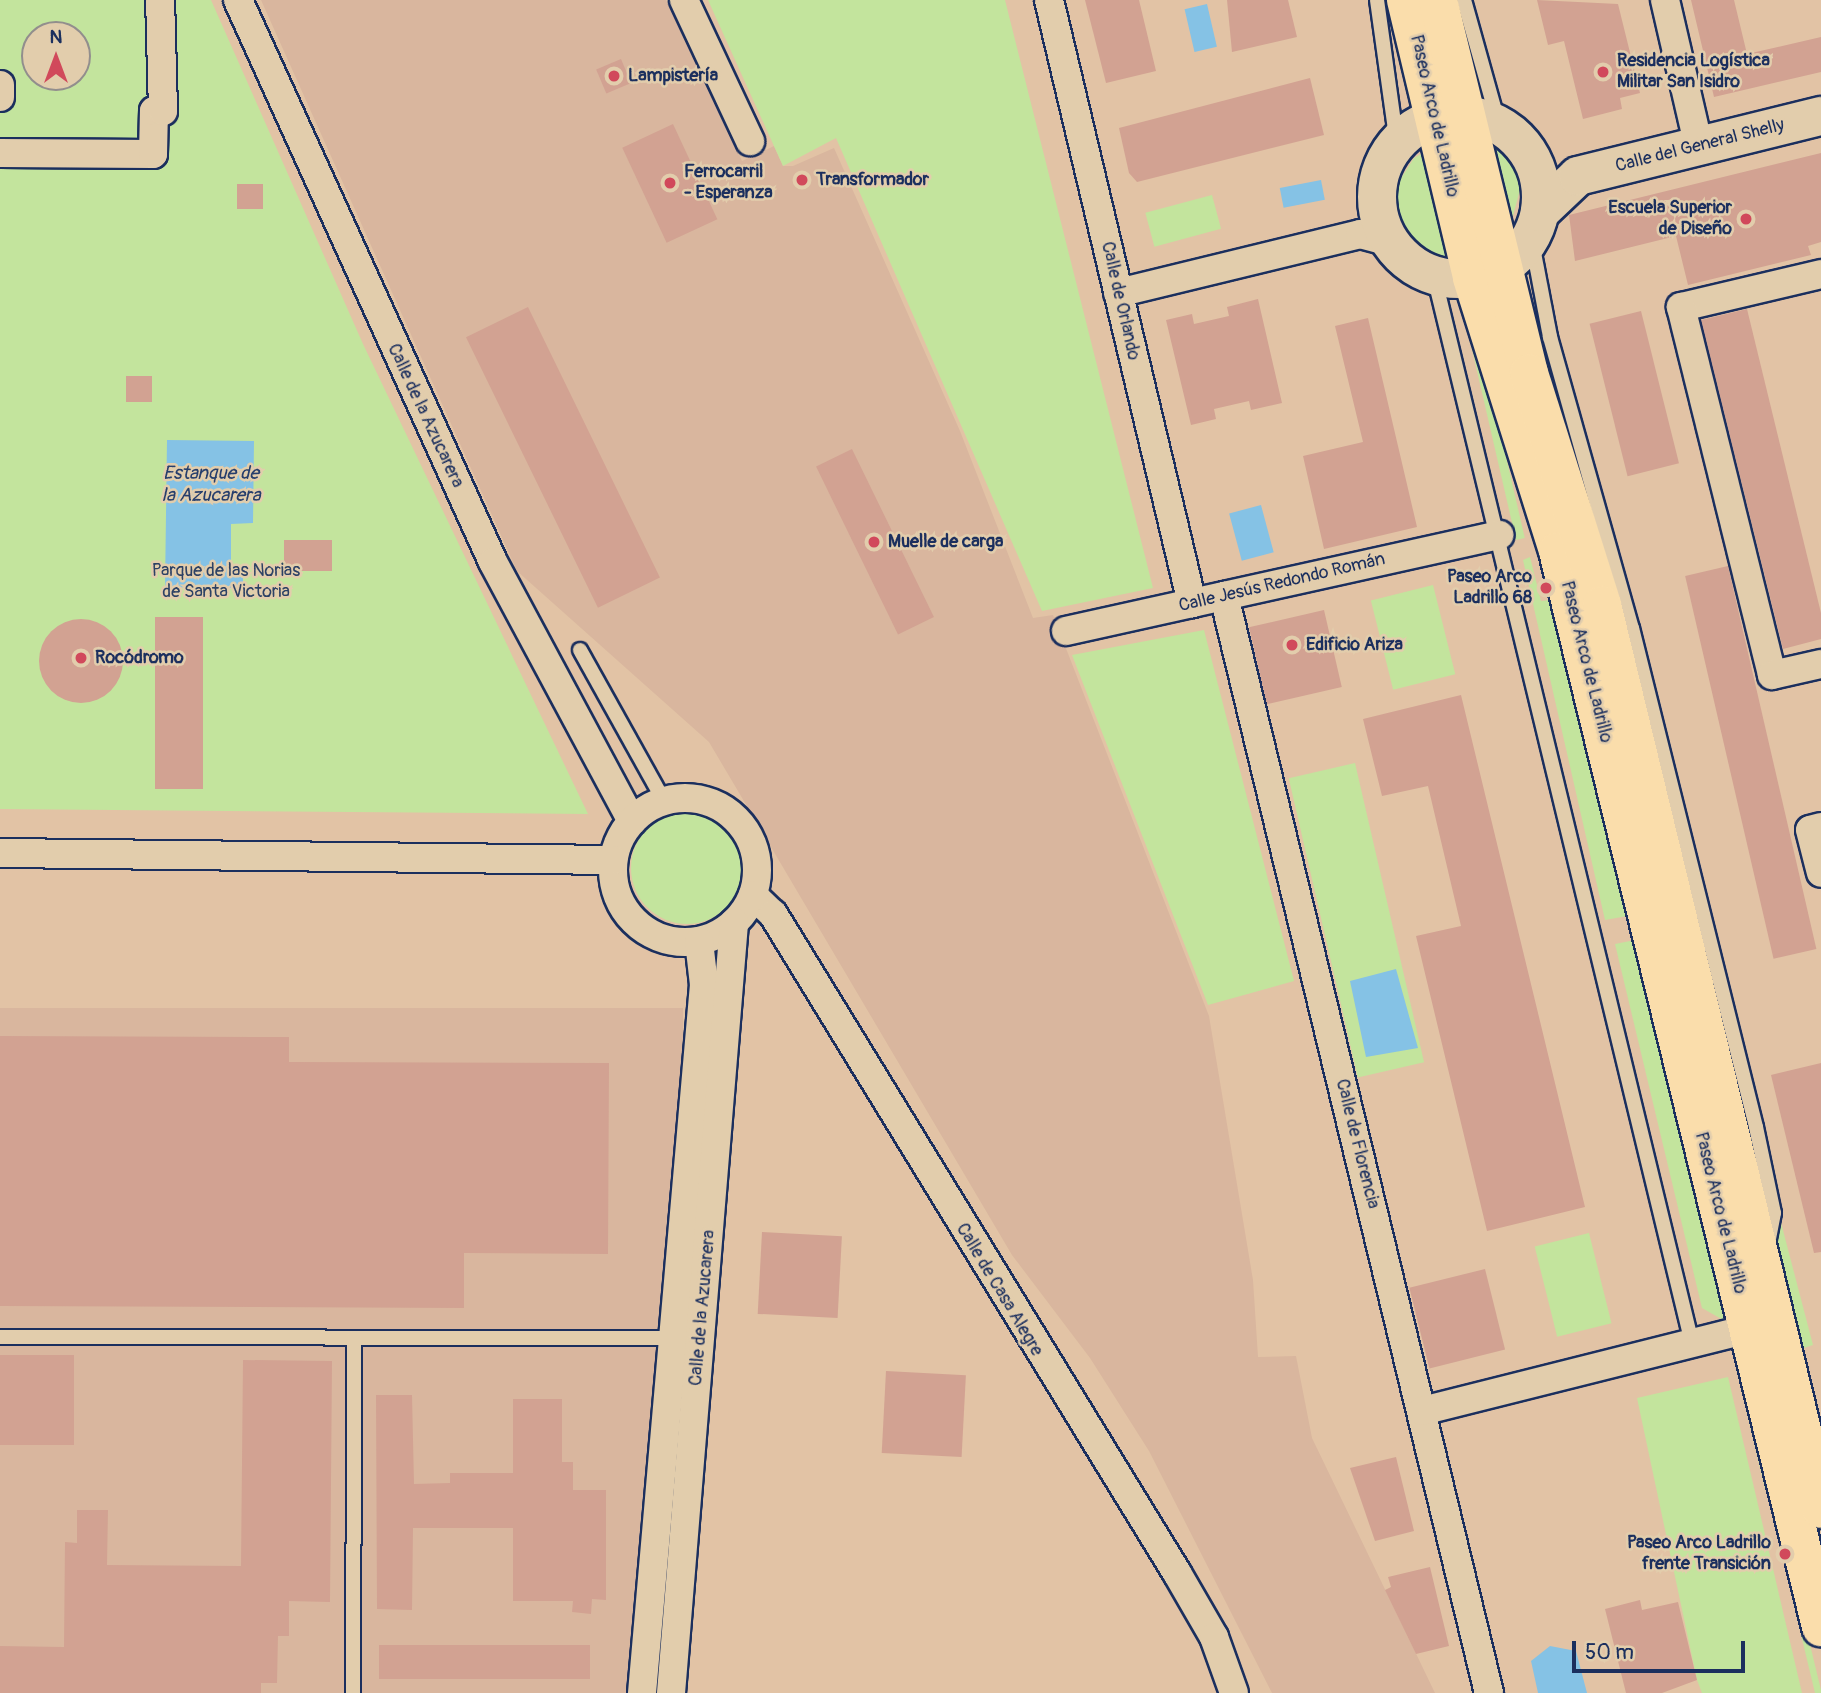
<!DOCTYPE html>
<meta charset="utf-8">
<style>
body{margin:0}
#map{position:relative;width:1821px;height:1693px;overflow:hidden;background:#e2c3a5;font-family:Pangolin,sans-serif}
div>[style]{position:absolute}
.built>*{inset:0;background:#d9b69e;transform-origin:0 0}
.green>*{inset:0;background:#c3e49d;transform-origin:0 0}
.round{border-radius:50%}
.water>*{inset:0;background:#85c2e5;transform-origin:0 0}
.building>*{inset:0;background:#d2a292;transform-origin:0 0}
.roads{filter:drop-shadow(2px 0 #1b2f5e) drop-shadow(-2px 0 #1b2f5e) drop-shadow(0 2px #1b2f5e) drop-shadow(0 -2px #1b2f5e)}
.lane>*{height:14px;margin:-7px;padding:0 7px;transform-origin:7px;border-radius:7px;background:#e2cdac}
.street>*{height:28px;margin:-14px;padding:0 14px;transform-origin:14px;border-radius:14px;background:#e2cdac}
.street>.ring{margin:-14px;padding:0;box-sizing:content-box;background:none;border:28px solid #e2cdac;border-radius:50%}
.secondary>*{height:38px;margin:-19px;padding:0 19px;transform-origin:19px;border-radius:19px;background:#e2cdac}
.secondary>.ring{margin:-19px;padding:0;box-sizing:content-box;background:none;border:38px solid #e2cdac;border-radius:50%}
.primary>*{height:38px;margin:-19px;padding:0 19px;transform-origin:19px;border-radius:19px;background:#faddab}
.dots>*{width:19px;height:19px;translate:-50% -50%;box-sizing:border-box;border:4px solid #e2cdac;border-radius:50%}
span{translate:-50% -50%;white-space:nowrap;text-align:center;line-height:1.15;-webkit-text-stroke:5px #e2cdac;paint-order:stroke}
.poi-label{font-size:18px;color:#1b2f5e;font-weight:700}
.left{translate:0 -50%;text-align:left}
.right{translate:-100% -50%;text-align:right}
.street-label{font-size:18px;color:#1b2f5e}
.park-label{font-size:18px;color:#2c4164}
.water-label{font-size:19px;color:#263e6c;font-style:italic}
.north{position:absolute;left:21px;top:21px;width:70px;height:70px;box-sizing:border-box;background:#e2cdac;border:2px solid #928e8d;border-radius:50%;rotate:0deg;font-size:19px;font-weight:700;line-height:28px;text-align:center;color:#1b2f5e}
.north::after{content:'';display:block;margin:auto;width:24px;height:32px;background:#d1495b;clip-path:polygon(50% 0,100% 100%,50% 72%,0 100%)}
.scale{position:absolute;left:1572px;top:1641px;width:173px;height:32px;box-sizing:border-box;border:4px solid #1b2f5e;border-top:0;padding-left:9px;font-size:21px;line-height:24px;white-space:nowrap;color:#1b2f5e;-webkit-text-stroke:5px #e2cdac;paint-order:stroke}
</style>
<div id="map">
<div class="built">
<i style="clip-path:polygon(261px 0,666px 0,742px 161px,774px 146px,783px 166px,793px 166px,834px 148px,960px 431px,1033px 618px,1053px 615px,1209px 1016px,1253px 1280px,1258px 1357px,1296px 1356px,1312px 1438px,1435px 1693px,1272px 1693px,1149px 1451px,1090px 1358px,1012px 1255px,709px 742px,517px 571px)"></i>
<i style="left:0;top:1008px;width:683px;height:685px"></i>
</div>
<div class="green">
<i style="clip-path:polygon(evenodd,0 0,211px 0,363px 344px,588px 814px,0 809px,0 0,35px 35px,77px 35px,77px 77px,35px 77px,35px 35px)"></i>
<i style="clip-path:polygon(708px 0,1005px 0,1153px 588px,1042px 611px,836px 138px,783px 166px)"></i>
<i style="clip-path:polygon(1492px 143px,1510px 160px,1521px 186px,1510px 227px)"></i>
<i style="clip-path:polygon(1428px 150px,1451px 267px,1424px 258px,1398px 216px,1398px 183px,1414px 158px)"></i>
<i style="left:1212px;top:195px;width:35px;height:69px;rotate:75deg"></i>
<i style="left:1480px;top:344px;width:199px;height:9px;rotate:77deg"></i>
<i style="clip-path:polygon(1530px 557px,1541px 601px,1550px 600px,1633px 915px,1605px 920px,1523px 560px)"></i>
<i style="left:1433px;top:585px;width:92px;height:64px;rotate:76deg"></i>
<i style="clip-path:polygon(1204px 630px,1294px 981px,1208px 1005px,1072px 655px)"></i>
<i style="left:1355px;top:763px;width:307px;height:68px;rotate:77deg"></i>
<i class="round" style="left:631px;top:812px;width:112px;height:112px"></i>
<i style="clip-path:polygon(1640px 939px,1732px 1317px,1725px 1321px,1702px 1308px,1615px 944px)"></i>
<i style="clip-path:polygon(1779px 1215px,1813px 1345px,1804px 1348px,1784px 1310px,1774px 1271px)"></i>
<i style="left:1589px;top:1233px;width:93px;height:56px;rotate:76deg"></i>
<i style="clip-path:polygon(1733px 1356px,1772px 1487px,1765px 1489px,1734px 1359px)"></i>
<i style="clip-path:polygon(1728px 1377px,1756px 1496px,1802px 1693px,1702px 1693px,1697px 1680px,1637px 1398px)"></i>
<i style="clip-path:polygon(1791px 1566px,1821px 1690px,1821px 1693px,1815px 1693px,1785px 1568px)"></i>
</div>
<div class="water">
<i style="left:1207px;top:4px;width:44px;height:23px;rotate:77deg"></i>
<i style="left:1321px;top:180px;width:20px;height:42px;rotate:79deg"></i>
<i style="clip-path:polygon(167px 440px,254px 441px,253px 523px,231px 524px,231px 570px,243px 571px,243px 588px,165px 588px)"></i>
<i style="left:1261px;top:505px;width:49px;height:33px;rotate:75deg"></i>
<i style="clip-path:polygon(1396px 969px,1418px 1048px,1366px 1057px,1350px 981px)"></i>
<i style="clip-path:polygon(1550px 1646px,1576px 1651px,1587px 1693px,1538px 1693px,1531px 1661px)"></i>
</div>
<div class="building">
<i style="clip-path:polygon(1085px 0,1139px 0,1156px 71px,1106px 83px)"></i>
<i style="clip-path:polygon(1227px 0,1288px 0,1297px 37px,1232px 52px)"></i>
<i style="clip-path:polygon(1537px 0,1618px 4px,1640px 93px,1620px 98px,1622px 109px,1583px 119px,1564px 41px,1548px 45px)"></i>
<i style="clip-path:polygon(1691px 0,1734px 0,1747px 54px,1821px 37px,1821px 72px,1714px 97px)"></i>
<i style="left:621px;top:59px;width:26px;height:27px;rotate:67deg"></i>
<i style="clip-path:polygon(1310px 78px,1324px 135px,1137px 182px,1129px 173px,1119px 128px)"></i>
<i style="left:673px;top:124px;width:105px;height:56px;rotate:65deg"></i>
<i style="clip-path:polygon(1821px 153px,1821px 242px,1808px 246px,1811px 255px,1688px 285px,1676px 236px,1575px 261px,1569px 215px)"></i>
<i style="left:237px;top:184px;width:26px;height:25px"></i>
<i style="clip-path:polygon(1258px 299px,1282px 403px,1251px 410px,1249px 401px,1214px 409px,1216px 419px,1191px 425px,1166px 320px,1192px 314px,1194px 324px,1229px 316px,1227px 307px)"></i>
<i style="left:528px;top:307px;width:301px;height:69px;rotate:64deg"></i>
<i style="clip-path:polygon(1747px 309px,1821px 613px,1821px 639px,1783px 649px,1701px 320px)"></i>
<i style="left:1641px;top:311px;width:157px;height:53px;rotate:76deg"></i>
<i style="clip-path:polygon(1368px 318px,1417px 527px,1324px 549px,1303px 456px,1363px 442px,1335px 326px)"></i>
<i style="left:126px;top:376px;width:26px;height:26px"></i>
<i style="left:852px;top:449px;width:187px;height:40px;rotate:64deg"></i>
<i style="left:284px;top:540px;width:48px;height:31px"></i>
<i style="left:1728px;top:566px;width:393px;height:44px;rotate:77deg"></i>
<i style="left:1324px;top:610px;width:79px;height:77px;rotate:77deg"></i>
<i style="left:155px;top:617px;width:48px;height:172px"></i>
<i class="round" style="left:39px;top:619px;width:84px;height:84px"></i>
<i style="clip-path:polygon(1461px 695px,1585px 1207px,1487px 1231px,1416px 936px,1461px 926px,1428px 786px,1382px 796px,1363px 719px)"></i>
<i style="clip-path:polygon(0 1036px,289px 1037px,289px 1062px,609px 1063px,608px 1254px,464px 1253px,464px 1308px,0 1306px)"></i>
<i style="clip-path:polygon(1821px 1063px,1821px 1252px,1814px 1253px,1771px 1075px)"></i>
<i style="left:762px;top:1232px;width:80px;height:82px;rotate:3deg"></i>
<i style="left:1485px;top:1269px;width:83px;height:78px;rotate:76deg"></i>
<i style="left:0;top:1355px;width:74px;height:90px"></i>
<i style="clip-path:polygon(243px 1360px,332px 1361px,330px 1602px,289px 1601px,289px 1636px,278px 1636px,277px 1683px,261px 1683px,261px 1693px,0 1693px,0 1646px,64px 1647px,65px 1542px,77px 1543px,77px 1510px,108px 1510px,107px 1565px,241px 1566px)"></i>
<i style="left:886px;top:1371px;width:80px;height:82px;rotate:3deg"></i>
<i style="clip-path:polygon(376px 1395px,412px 1395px,414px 1484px,450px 1483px,450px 1473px,513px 1473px,513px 1399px,562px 1399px,562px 1462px,573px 1462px,573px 1490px,606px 1490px,606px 1600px,592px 1599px,591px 1614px,572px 1612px,573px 1601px,513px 1601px,513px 1528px,413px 1528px,412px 1610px,377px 1609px)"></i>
<i style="clip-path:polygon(1396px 1457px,1414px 1531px,1375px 1541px,1350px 1468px)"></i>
<i style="clip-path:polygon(1430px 1567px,1449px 1646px,1416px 1654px,1385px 1590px,1391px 1587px,1388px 1577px)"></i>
<i style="clip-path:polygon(1640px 1600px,1642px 1610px,1678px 1602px,1697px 1680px,1662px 1693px,1626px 1693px,1605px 1609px)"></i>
<i style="left:379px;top:1645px;width:211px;height:34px"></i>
</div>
<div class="roads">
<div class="lane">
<i style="left:1377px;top:0;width:145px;rotate:82.1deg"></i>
<i style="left:1464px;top:0;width:130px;rotate:74.4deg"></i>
<i style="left:1531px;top:237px;width:102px;rotate:79.2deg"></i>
<i style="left:1550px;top:337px;width:302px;rotate:74.3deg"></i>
<i style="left:1632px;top:628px;width:514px;rotate:76.04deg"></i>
<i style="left:1756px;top:1127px;width:88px;rotate:78.2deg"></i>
<i style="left:1774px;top:1213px;width:32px;rotate:101deg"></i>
<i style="left:1434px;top:276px;width:1098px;rotate:76.41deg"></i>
<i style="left:580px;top:650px;width:173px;rotate:60.9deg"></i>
<i style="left:0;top:1337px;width:673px;rotate:0.09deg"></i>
<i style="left:353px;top:1693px;width:355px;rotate:-89.8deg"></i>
</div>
<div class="street">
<i style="left:238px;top:0;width:617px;rotate:65.59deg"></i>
<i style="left:493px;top:562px;width:294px;rotate:61.8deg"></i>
<i style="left:684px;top:0;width:156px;rotate:64.9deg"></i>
<i style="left:1049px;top:0;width:620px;rotate:76.66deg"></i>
<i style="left:1665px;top:0;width:151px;rotate:77deg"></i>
<i style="left:0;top:85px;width:12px;rotate:90deg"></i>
<i style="left:0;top:153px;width:153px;rotate:0.4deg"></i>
<i style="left:153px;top:154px;width:43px;rotate:-88.7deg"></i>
<i style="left:154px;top:111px;width:9px"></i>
<i style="left:163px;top:111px;width:111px;rotate:-91.5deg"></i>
<i style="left:1821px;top:274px;width:144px;rotate:166.7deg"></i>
<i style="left:1681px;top:307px;width:379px;rotate:76.1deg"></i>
<i style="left:1772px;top:675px;width:50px;rotate:-12.7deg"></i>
<i style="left:1118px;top:293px;width:249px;rotate:-13.7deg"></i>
<i style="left:1360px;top:234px;width:31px;rotate:15deg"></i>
<i style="left:1224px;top:596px;width:1129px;rotate:76.42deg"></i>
<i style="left:1066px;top:631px;width:444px;rotate:-12.5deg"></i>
<i class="ring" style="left:613px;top:798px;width:116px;height:116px"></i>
<i style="left:1821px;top:827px;width:11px;rotate:165deg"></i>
<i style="left:1810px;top:830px;width:44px;rotate:75.7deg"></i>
<i style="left:0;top:853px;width:613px;rotate:0.65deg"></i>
<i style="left:753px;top:895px;width:28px;rotate:44deg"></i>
<i style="left:773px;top:914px;width:773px;rotate:58.49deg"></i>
<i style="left:1177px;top:1573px;width:74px;rotate:60deg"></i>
<i style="left:1214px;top:1637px;width:59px;rotate:70.3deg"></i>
<i style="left:1422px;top:1411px;width:336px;rotate:-14.1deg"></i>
<i style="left:1748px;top:1329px;width:18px;rotate:-61deg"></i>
<i style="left:642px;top:1693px;width:711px;rotate:-85deg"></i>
<i style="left:704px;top:985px;width:44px;rotate:-96.5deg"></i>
<i style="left:671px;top:1693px;width:773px;rotate:-85.32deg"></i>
</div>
<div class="secondary">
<i class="ring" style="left:1377px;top:115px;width:126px;height:126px"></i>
<i style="left:1540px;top:212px;width:52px;rotate:-43.5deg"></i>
<i style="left:1578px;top:176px;width:250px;rotate:-13.9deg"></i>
</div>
<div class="primary">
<i style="left:1406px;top:0;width:286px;rotate:76.6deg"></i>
<i style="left:1472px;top:278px;width:286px;rotate:72.5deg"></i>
<i style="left:1558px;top:551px;width:1108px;rotate:76.26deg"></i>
<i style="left:1438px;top:0;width:384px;rotate:76.3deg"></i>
<i style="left:1529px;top:373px;width:243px;rotate:72.5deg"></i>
<i style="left:1602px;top:605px;width:930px;rotate:76.38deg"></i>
</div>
</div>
<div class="dots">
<i style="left:1603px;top:72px;background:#d1495b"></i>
<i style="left:614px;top:76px;background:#d1495b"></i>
<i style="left:802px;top:180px;background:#d1495b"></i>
<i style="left:670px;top:183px;background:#d1495b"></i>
<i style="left:1746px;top:219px;background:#d1495b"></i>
<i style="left:874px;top:542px;background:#d1495b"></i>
<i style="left:1546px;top:588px;background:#d1495b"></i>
<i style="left:1292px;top:645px;background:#d1495b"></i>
<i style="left:81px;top:658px;background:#d1495b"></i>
<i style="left:1785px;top:1554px;background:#d1495b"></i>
</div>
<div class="poi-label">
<span class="left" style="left:1617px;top:72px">Residencia Logística<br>Militar San Isidro</span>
<span class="left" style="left:628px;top:76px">Lampistería</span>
<span class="left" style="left:684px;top:183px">Ferrocarril<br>- Esperanza</span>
<span class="left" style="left:816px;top:180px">Transformador</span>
<span class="right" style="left:1732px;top:219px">Escuela Superior<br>de Diseño</span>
<span class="left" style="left:888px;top:542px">Muelle de carga</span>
<span class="right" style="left:1532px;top:588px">Paseo Arco<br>Ladrillo 68</span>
<span class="left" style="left:1306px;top:645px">Edificio Ariza</span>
<span class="left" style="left:95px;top:658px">Rocódromo</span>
<span class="right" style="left:1771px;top:1554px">Paseo Arco Ladrillo<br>frente Transición</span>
</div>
<div class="street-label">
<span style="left:1434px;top:116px;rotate:77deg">Paseo Arco de Ladrillo</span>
<span style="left:1700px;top:146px;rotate:-14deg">Calle del General Shelly</span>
<span style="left:1120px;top:301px;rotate:77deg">Calle de Orlando</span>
<span style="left:425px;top:416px;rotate:65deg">Calle de la Azucarera</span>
<span style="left:1282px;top:583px;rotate:-13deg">Calle Jesús Redondo Román</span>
<span style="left:1586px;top:662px;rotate:76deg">Paseo Arco de Ladrillo</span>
<span style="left:1357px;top:1144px;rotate:76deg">Calle de Florencia</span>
<span style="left:1720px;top:1213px;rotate:76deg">Paseo Arco de Ladrillo</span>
<span style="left:999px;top:1290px;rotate:59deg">Calle de Casa Alegre</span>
<span style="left:703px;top:1308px;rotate:-85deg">Calle de la Azucarera</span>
</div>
<div class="park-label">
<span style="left:226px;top:582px">Parque de las Norias<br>de Santa Victoria</span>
</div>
<div class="water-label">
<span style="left:211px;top:485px">Estanque de<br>la Azucarera</span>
</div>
<div class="north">N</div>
<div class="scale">50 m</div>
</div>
